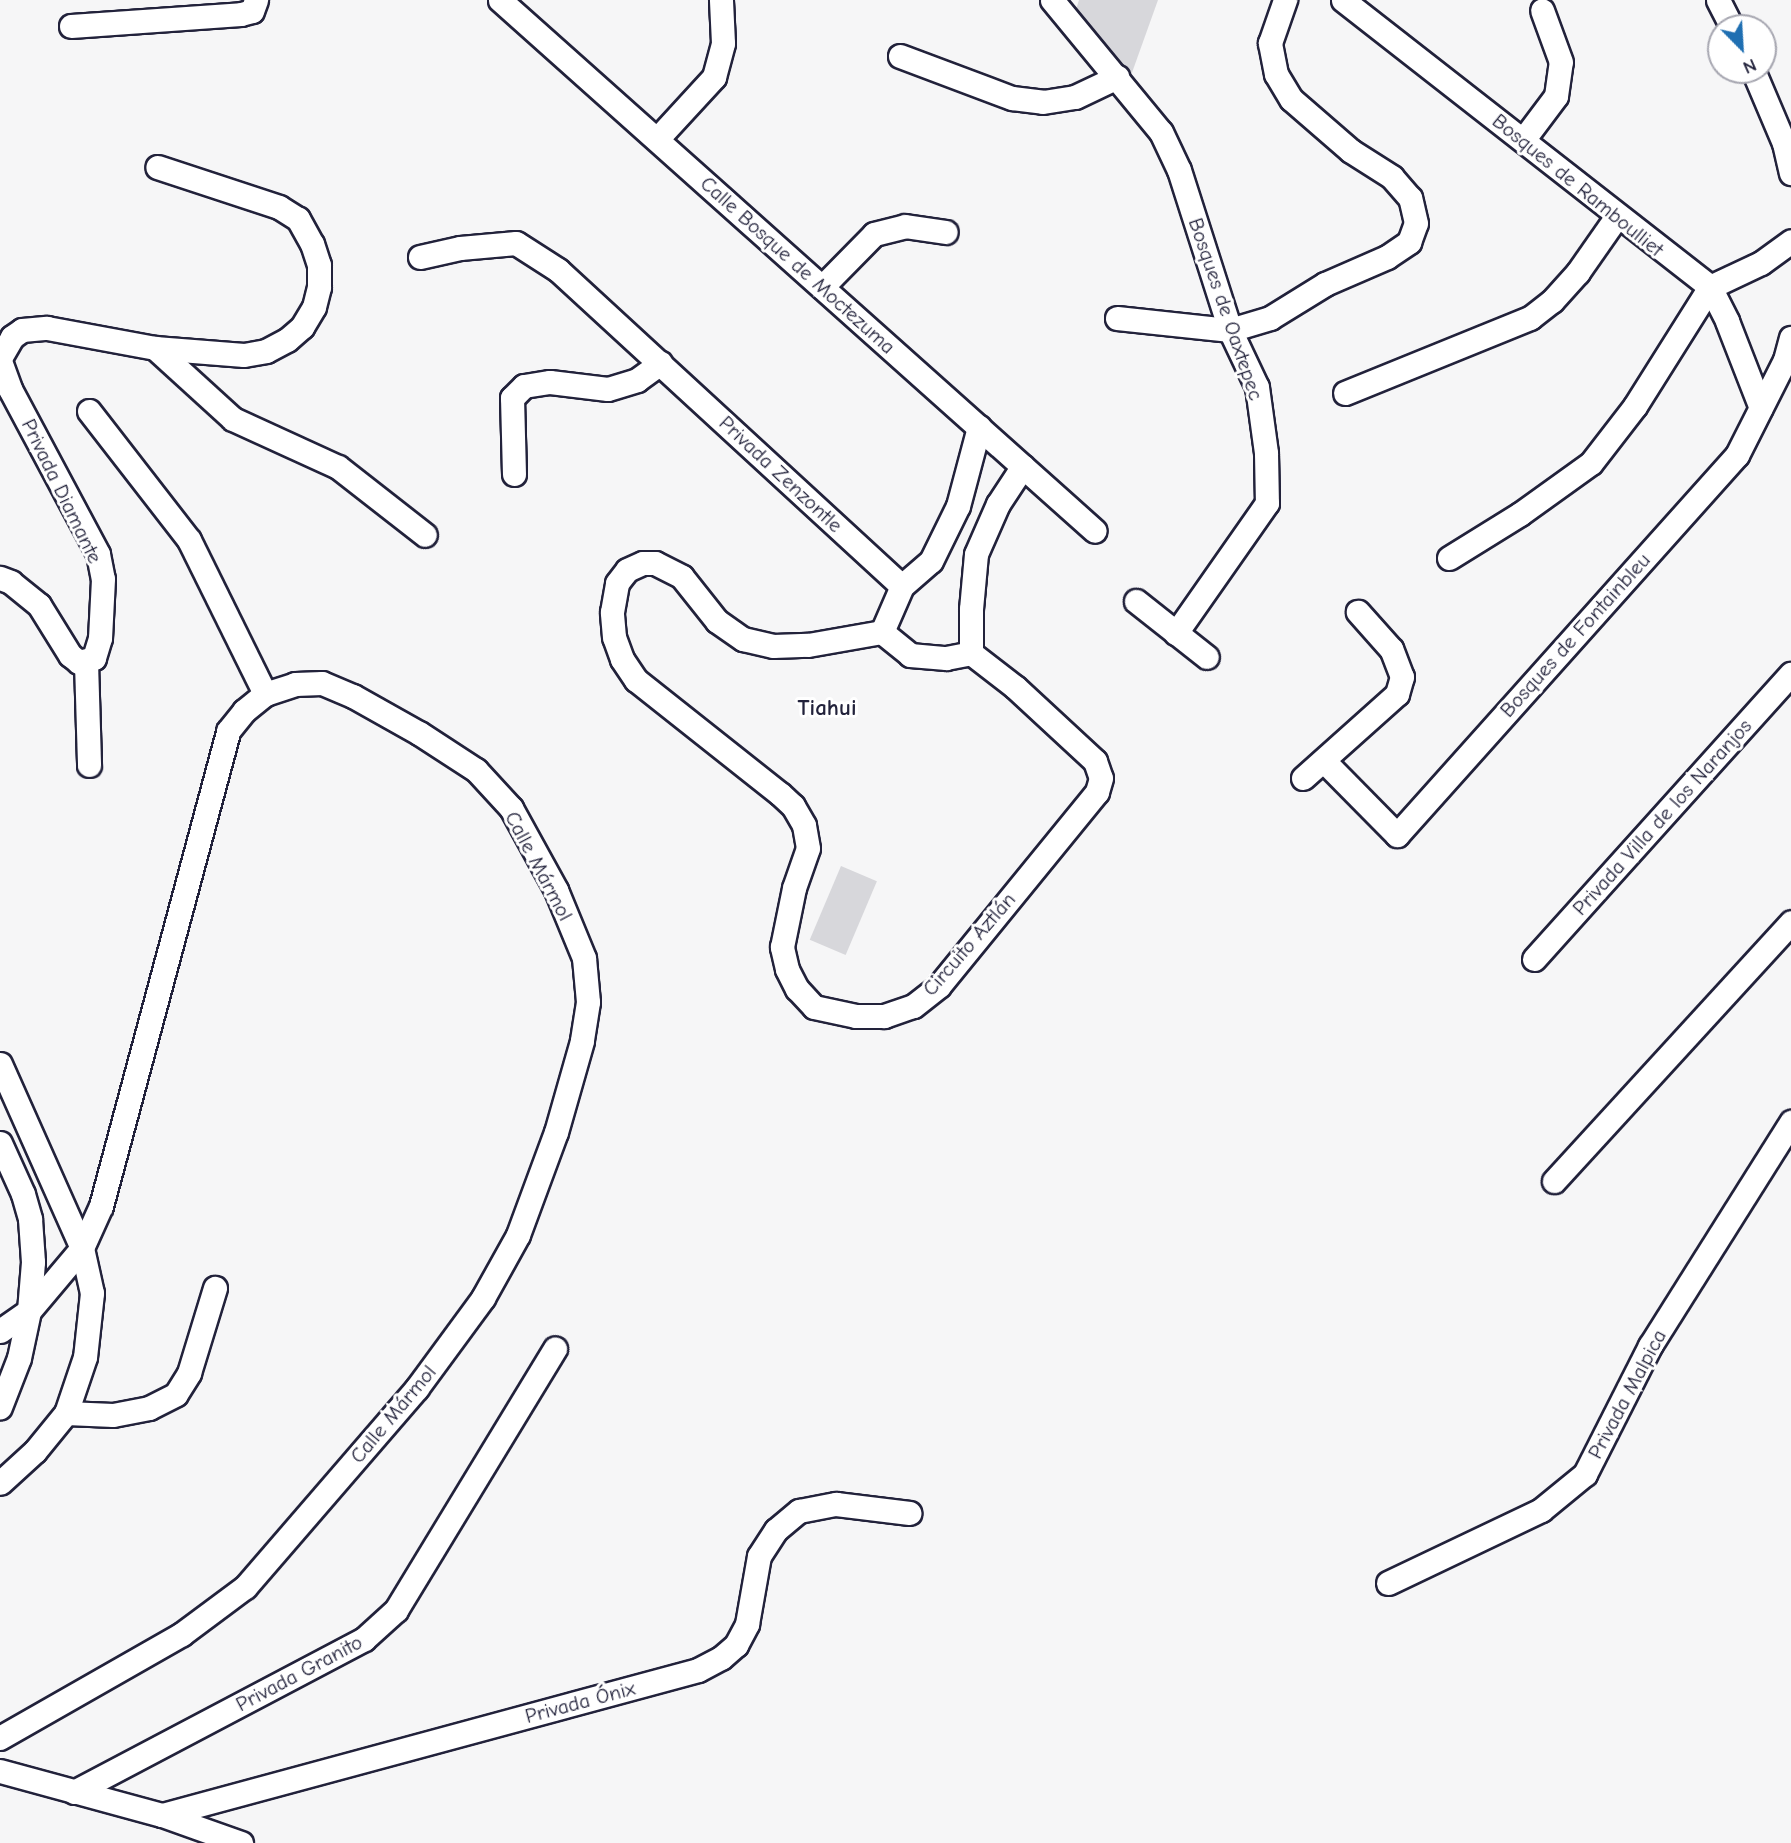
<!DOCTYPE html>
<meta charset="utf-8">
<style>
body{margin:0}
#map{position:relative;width:1791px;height:1843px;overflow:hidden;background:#f6f6f7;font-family:"Comic Neue",sans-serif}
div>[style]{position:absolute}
.green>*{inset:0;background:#d7d7db;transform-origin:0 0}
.roads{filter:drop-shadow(2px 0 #22223b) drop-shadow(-2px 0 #22223b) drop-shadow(0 2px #22223b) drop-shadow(0 -2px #22223b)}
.minor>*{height:23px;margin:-11.5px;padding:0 11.5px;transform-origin:11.5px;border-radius:11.5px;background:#fff}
span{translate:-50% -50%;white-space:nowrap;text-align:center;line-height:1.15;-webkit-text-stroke:6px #fff;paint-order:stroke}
.street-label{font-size:21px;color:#22223b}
.neighbourhood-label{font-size:23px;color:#22223b;font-weight:700}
.north{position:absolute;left:1707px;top:14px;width:70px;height:70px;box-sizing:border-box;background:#fff;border:2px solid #a7a7b1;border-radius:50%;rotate:156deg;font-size:19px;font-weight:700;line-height:28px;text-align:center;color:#22223b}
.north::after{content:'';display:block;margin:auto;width:24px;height:32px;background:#1f6fb2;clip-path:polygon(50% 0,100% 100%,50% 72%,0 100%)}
</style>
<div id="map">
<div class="green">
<i style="clip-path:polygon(1079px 0,1158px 0,1129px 81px,1075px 13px)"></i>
<i style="left:841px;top:866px;width:39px;height:80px;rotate:23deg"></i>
</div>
<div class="roads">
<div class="minor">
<i style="left:500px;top:0;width:797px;rotate:41.75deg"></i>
<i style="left:1052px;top:0;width:171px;rotate:50.5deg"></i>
<i style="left:1161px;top:132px;width:42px;rotate:64.7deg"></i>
<i style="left:1179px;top:170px;width:168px;rotate:72.3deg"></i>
<i style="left:1230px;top:330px;width:63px;rotate:64.7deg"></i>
<i style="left:1257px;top:387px;width:67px;rotate:82.2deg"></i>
<i style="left:1266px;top:453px;width:50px;rotate:88.9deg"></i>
<i style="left:1267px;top:503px;width:159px;rotate:125deg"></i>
<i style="left:1343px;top:0;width:466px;rotate:38deg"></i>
<i style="left:1710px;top:287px;width:38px;rotate:63deg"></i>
<i style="left:1727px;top:321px;width:93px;rotate:68.7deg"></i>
<i style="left:1718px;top:0;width:31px;rotate:63deg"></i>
<i style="left:71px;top:26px;width:170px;rotate:-4deg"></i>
<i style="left:241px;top:14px;width:11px;rotate:-15deg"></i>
<i style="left:252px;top:11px;width:12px;rotate:-70deg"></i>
<i style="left:900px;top:56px;width:120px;rotate:20.6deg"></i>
<i style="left:1012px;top:98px;width:31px;rotate:7deg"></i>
<i style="left:1043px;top:102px;width:32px;rotate:-9deg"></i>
<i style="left:1075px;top:97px;width:47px;rotate:-25.5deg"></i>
<i style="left:1753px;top:70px;width:79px;rotate:67deg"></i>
<i style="left:1784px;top:143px;width:31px;rotate:77deg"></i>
<i style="left:658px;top:138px;width:83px;rotate:-47.4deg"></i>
<i style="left:714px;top:77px;width:35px;rotate:-75deg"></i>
<i style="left:723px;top:43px;width:43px;rotate:-92.7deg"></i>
<i style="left:1523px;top:140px;width:55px;rotate:-53.1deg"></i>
<i style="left:1556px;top:96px;width:34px;rotate:-82deg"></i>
<i style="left:1561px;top:62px;width:55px;rotate:-110.1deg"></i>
<i style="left:420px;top:257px;width:41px;rotate:-12.7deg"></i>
<i style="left:460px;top:248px;width:56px;rotate:-5.1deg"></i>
<i style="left:516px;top:243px;width:50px;rotate:32.7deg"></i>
<i style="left:558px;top:270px;width:467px;rotate:42.6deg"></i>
<i style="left:822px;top:287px;width:74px;rotate:-45.5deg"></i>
<i style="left:874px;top:234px;width:32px;rotate:-14deg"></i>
<i style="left:905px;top:226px;width:41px;rotate:8.3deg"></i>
<i style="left:1710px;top:287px;width:56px;rotate:-25.2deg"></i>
<i style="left:1761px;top:263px;width:37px;rotate:-36deg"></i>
<i style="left:1117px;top:318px;width:114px;rotate:6.1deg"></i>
<i style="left:1230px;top:330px;width:42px;rotate:-16.7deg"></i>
<i style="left:1270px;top:318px;width:65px;rotate:-31.7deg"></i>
<i style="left:1325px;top:284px;width:68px;rotate:-23.5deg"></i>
<i style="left:1387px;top:257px;width:27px;rotate:-34deg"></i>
<i style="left:1409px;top:242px;width:20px;rotate:-70deg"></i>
<i style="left:1416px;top:223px;width:26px;rotate:-103deg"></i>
<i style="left:1410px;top:198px;width:28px;rotate:-131deg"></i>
<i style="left:1392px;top:177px;width:49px;rotate:-147.6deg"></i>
<i style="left:1351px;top:151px;width:79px;rotate:-139.1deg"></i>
<i style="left:1291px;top:99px;width:29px;rotate:-121deg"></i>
<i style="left:1276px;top:74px;width:32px;rotate:-101deg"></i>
<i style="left:1270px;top:43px;width:46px;rotate:-70.8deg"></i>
<i style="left:155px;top:348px;width:105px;rotate:42.3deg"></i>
<i style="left:233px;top:419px;width:115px;rotate:24.6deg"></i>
<i style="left:338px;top:467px;width:110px;rotate:38deg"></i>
<i style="left:0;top:358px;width:24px;rotate:-60deg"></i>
<i style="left:12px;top:337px;width:12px;rotate:-35deg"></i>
<i style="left:22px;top:330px;width:25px;rotate:-5deg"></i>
<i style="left:47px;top:328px;width:110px;rotate:10.5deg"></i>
<i style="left:155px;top:348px;width:89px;rotate:4.5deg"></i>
<i style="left:244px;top:355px;width:22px;rotate:-10deg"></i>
<i style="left:266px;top:351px;width:24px;rotate:-28deg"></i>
<i style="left:287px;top:340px;width:20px;rotate:-41deg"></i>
<i style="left:302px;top:327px;width:23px;rotate:-59deg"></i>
<i style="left:314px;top:307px;width:21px;rotate:-76deg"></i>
<i style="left:319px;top:287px;width:22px;rotate:-90deg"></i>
<i style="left:319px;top:265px;width:22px;rotate:-108deg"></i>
<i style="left:312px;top:244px;width:29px;rotate:-119deg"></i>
<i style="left:298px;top:219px;width:22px;rotate:-148deg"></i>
<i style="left:279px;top:207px;width:128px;rotate:-161.8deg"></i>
<i style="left:0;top:361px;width:30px;rotate:70deg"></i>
<i style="left:10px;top:389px;width:187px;rotate:61.9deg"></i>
<i style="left:98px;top:554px;width:25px;rotate:79deg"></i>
<i style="left:103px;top:579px;width:59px;rotate:92.9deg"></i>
<i style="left:100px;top:638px;width:21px;rotate:107deg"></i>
<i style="left:94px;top:658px;width:16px;rotate:165deg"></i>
<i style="left:79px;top:662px;width:11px;rotate:-142deg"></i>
<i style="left:70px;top:655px;width:59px;rotate:-121.8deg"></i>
<i style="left:39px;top:605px;width:36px;rotate:-141deg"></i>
<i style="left:11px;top:582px;width:12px;rotate:-160deg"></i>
<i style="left:1345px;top:393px;width:200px;rotate:-22.1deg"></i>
<i style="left:1530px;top:318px;width:28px;rotate:-38deg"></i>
<i style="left:1552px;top:301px;width:39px;rotate:-48deg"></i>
<i style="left:1578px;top:272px;width:68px;rotate:-55.1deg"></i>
<i style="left:89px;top:411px;width:163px;rotate:52.2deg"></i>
<i style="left:189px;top:540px;width:172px;rotate:63.7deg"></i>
<i style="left:514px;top:474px;width:76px;rotate:-91.5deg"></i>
<i style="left:512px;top:398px;width:17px;rotate:-45deg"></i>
<i style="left:524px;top:386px;width:26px;rotate:-9deg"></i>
<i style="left:550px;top:382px;width:58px;rotate:6.9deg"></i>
<i style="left:608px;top:389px;width:30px;rotate:-17deg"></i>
<i style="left:637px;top:380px;width:29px;rotate:-36deg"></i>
<i style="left:1449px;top:558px;width:84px;rotate:-31.8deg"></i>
<i style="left:1520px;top:514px;width:87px;rotate:-35.7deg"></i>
<i style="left:1591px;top:463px;width:72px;rotate:-52.3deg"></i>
<i style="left:1635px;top:406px;width:141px;rotate:-57.8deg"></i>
<i style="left:643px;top:563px;width:12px"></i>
<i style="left:655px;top:563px;width:30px;rotate:27deg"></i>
<i style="left:682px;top:577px;width:56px;rotate:51.5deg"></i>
<i style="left:717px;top:621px;width:32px;rotate:35deg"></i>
<i style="left:743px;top:639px;width:31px;rotate:13deg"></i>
<i style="left:773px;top:646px;width:35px;rotate:-2deg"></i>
<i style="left:808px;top:645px;width:75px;rotate:-10deg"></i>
<i style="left:882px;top:632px;width:36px;rotate:39deg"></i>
<i style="left:910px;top:655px;width:36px;rotate:5deg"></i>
<i style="left:946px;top:658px;width:25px;rotate:-11deg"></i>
<i style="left:971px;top:653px;width:56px;rotate:37.7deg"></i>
<i style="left:1015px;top:687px;width:109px;rotate:42.8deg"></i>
<i style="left:1095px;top:761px;width:18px;rotate:71deg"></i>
<i style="left:1101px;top:778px;width:15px;rotate:106deg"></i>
<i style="left:1097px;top:792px;width:250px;rotate:129.2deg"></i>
<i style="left:939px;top:986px;width:33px;rotate:142deg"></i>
<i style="left:913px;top:1006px;width:31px;rotate:161deg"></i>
<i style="left:884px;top:1016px;width:28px;rotate:180deg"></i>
<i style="left:856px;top:1016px;width:43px;rotate:-167.9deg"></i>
<i style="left:814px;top:1007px;width:25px;rotate:-133deg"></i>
<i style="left:797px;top:989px;width:22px;rotate:-117deg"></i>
<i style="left:787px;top:969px;width:23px;rotate:-103deg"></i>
<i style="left:782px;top:947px;width:60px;rotate:-78.5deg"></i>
<i style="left:794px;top:888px;width:42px;rotate:-70.7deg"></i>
<i style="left:808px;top:848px;width:23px;rotate:-100deg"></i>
<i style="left:804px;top:825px;width:22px;rotate:-120deg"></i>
<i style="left:793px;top:806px;width:18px;rotate:-137deg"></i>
<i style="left:780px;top:794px;width:184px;rotate:-141.6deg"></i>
<i style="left:636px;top:680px;width:25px;rotate:-124deg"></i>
<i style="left:622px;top:659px;width:23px;rotate:-110deg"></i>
<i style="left:614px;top:637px;width:25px;rotate:-95deg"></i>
<i style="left:612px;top:612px;width:29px;rotate:-80deg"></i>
<i style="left:617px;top:583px;width:16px;rotate:-52deg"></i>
<i style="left:627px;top:570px;width:17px;rotate:-24deg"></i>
<i style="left:1136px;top:601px;width:90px;rotate:38.3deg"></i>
<i style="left:882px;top:632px;width:50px;rotate:-66.5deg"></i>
<i style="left:902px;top:586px;width:38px;rotate:-41deg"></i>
<i style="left:931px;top:561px;width:61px;rotate:-63.9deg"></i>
<i style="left:958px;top:506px;width:82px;rotate:-75.1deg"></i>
<i style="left:971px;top:653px;width:44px;rotate:-90deg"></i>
<i style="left:971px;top:609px;width:55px;rotate:-84.8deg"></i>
<i style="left:976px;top:554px;width:55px;rotate:-66.3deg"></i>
<i style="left:998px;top:504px;width:45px;rotate:-56.7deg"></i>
<i style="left:86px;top:662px;width:103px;rotate:88.3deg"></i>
<i style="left:1324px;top:761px;width:104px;rotate:45.4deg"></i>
<i style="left:1397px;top:835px;width:510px;rotate:-48.18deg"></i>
<i style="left:1737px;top:455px;width:106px;rotate:-63.2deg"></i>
<i style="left:1785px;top:360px;width:23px;rotate:-75deg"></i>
<i style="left:1303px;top:778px;width:126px;rotate:-41.8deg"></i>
<i style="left:1397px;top:694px;width:18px;rotate:-74deg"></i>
<i style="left:1402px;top:677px;width:30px;rotate:-111deg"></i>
<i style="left:1391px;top:649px;width:50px;rotate:-131.7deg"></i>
<i style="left:1534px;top:959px;width:384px;rotate:-48deg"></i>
<i style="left:0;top:1064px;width:201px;rotate:66deg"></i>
<i style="left:82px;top:1248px;width:46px;rotate:77.5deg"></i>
<i style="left:92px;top:1293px;width:64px;rotate:96.2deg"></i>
<i style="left:85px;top:1357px;width:59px;rotate:108.7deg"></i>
<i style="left:66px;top:1413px;width:49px;rotate:129.2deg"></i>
<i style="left:35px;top:1451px;width:47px;rotate:137.6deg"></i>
<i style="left:0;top:1143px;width:56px;rotate:65.7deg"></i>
<i style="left:23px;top:1194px;width:26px;rotate:74deg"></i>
<i style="left:30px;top:1219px;width:43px;rotate:86deg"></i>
<i style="left:33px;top:1262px;width:49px;rotate:94.7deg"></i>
<i style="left:29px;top:1311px;width:48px;rotate:102deg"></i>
<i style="left:19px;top:1358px;width:53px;rotate:111.2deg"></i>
<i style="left:1554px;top:1181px;width:351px;rotate:-47.5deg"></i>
<i style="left:0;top:1331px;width:35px;rotate:-35deg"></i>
<i style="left:29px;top:1311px;width:82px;rotate:-49.9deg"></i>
<i style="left:82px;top:1248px;width:46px;rotate:-65.7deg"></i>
<i style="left:101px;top:1206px;width:492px;rotate:-75deg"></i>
<i style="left:228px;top:731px;width:26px;rotate:-51deg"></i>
<i style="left:244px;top:711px;width:27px;rotate:-39deg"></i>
<i style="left:265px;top:694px;width:32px;rotate:-18deg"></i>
<i style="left:295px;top:684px;width:27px;rotate:-2deg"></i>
<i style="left:322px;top:683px;width:34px;rotate:23deg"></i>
<i style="left:353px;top:696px;width:76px;rotate:29.3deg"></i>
<i style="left:419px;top:733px;width:68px;rotate:33deg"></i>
<i style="left:476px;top:770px;width:52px;rotate:47.4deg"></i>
<i style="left:511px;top:808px;width:94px;rotate:61.2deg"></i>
<i style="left:556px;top:890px;width:74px;rotate:67.6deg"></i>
<i style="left:584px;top:958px;width:44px;rotate:84.8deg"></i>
<i style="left:588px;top:1002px;width:39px;rotate:99deg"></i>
<i style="left:582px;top:1041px;width:95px;rotate:105.9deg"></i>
<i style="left:556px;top:1132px;width:110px;rotate:110.3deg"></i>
<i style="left:518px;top:1235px;width:72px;rotate:119.1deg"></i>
<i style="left:483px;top:1298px;width:112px;rotate:126.3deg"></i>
<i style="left:417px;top:1388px;width:263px;rotate:130.8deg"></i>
<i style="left:245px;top:1587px;width:79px;rotate:143.3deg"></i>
<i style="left:182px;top:1634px;width:210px;rotate:150.3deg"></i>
<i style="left:66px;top:1413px;width:47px;rotate:2.4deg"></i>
<i style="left:113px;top:1415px;width:37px;rotate:-11deg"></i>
<i style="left:149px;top:1408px;width:30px;rotate:-27deg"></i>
<i style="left:176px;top:1394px;width:25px;rotate:-58deg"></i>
<i style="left:189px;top:1373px;width:89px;rotate:-73deg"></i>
<i style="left:1388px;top:1583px;width:170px;rotate:-25.5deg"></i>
<i style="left:1541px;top:1510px;width:57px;rotate:-39.3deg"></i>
<i style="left:1585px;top:1474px;width:144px;rotate:-63.1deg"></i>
<i style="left:1650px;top:1346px;width:265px;rotate:-57.8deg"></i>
<i style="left:0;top:1771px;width:168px;rotate:15.2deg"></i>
<i style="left:162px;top:1815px;width:84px;rotate:19.5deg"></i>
<i style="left:74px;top:1792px;width:328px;rotate:-27.8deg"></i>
<i style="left:364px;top:1639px;width:43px;rotate:-42.2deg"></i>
<i style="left:396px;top:1610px;width:306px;rotate:-58.7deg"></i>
<i style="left:162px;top:1815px;width:555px;rotate:-15.14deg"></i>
<i style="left:698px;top:1670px;width:26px;rotate:-28deg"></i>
<i style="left:721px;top:1658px;width:20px;rotate:-41deg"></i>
<i style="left:736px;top:1645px;width:24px;rotate:-62deg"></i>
<i style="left:747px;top:1624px;width:69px;rotate:-80deg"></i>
<i style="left:759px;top:1556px;width:31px;rotate:-57deg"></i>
<i style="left:776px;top:1530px;width:30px;rotate:-40deg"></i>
<i style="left:799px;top:1511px;width:38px;rotate:-11deg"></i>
<i style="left:836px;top:1504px;width:74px;rotate:7deg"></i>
</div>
</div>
<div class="street-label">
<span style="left:1578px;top:185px;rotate:39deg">Bosques de Ramboulliet</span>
<span style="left:798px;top:265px;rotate:42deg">Calle Bosque de Moctezuma</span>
<span style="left:1226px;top:309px;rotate:71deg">Bosques de Oaxtepec</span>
<span style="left:781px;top:474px;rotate:43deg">Privada Zenzontle</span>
<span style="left:62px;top:491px;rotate:64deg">Privada Diamante</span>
<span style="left:1575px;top:635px;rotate:-48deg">Bosques de Fontainbleu</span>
<span style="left:1662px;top:817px;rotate:-48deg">Privada Villa de los Naranjos</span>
<span style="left:539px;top:866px;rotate:62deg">Calle Mármol</span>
<span style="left:969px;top:944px;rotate:-49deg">Circuito Aztlán</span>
<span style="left:1627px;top:1394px;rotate:-62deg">Privada Malpica</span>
<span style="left:393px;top:1414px;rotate:-50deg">Calle Mármol</span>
<span style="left:299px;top:1673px;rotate:-28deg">Privada Granito</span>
<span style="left:580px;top:1702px;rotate:-15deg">Privada Ónix</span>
</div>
<div class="neighbourhood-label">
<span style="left:827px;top:708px">Tiahui</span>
</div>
<div class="north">N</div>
</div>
